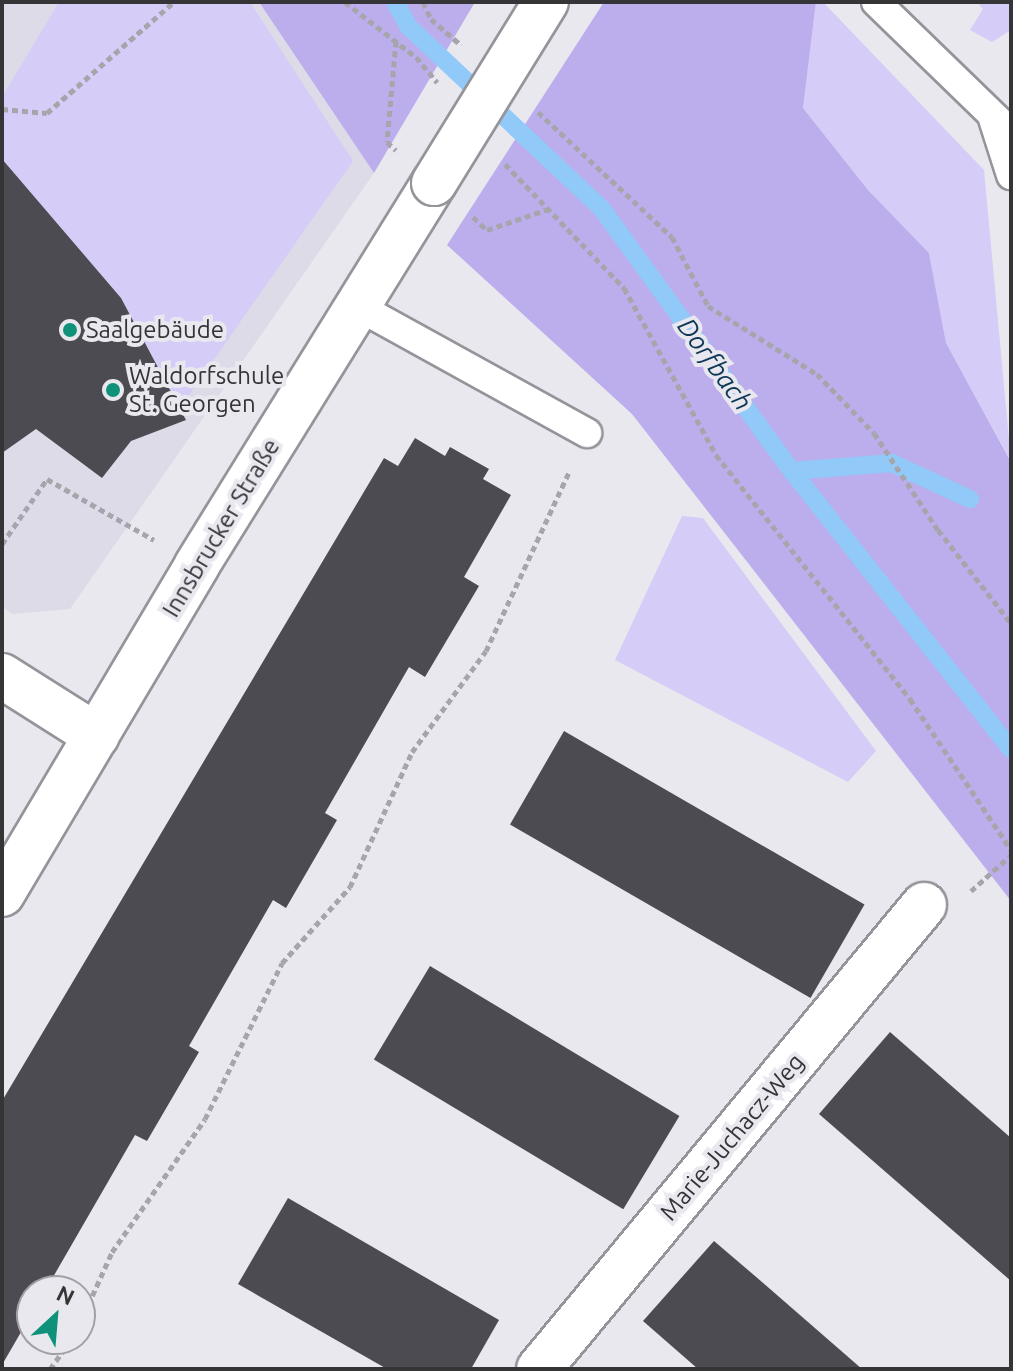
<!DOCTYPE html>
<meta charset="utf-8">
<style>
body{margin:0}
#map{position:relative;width:1013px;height:1371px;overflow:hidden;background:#eae8ef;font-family:Ubuntu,sans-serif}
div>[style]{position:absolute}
.built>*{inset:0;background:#dedbe9}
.green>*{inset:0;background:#d5ccf7}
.forest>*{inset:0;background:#bcadec}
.stream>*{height:18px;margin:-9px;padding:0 9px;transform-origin:9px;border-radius:9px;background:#91c9f9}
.building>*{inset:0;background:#4c4b51;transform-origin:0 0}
.path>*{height:5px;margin-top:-2.5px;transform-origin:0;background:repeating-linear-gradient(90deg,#a7a5ab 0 6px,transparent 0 10px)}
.roads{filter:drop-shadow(2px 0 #95949a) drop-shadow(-2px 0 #95949a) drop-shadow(0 2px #95949a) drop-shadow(0 -2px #95949a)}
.service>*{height:28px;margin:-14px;padding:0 14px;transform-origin:14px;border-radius:14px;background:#fff}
.minor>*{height:44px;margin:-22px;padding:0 22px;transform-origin:22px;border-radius:22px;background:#fff}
.bridges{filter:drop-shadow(2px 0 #95949a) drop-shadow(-2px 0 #95949a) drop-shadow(0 2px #95949a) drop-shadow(0 -2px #95949a)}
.minor-bridge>*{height:44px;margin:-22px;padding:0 22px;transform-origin:22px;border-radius:22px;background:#fff}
.dots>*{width:22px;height:22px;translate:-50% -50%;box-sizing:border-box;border:4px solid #eae8ef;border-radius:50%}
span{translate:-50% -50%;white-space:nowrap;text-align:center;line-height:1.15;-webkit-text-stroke:8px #eae8ef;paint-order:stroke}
.poi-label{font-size:24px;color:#353437}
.left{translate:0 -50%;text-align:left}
.street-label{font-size:24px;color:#353437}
.water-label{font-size:26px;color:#0e3858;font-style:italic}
.frame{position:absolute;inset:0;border:4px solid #353437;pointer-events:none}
.north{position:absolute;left:16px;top:1275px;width:80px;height:80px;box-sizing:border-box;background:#eae8ef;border:2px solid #a2a0a5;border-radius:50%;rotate:26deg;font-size:22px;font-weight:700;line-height:32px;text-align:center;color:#353437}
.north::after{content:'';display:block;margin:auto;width:28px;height:36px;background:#10927a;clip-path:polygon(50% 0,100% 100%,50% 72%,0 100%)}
</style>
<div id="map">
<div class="built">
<i style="clip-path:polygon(2px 2px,259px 2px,374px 173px,70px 609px,12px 614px,2px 606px)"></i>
</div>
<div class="green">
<i style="clip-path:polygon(59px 2px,250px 2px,353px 161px,180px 408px,121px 298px,2px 166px,2px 97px)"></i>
<i style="clip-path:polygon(816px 2px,823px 2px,984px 170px,1011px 461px,946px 343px,929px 253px,868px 190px,803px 108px)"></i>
<i style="clip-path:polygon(977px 2px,1011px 2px,1011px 30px,992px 42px,970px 30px,983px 9px)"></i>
<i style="clip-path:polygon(682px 516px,703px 518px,876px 751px,848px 782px,615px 660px)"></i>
</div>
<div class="forest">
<i style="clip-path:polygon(259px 2px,475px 2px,374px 173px)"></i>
<i style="clip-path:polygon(604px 2px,816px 2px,803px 108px,868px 190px,929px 253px,946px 343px,1011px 462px,1011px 901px,632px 414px,447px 245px)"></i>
</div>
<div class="stream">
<i style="left:395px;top:2px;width:29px;rotate:61deg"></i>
<i style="left:409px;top:27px;width:265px;rotate:43.3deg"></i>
<i style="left:602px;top:209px;width:324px;rotate:54.1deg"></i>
<i style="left:792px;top:471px;width:354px;rotate:51.8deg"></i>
<i style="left:792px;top:471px;width:100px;rotate:-4.6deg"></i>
<i style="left:892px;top:463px;width:86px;rotate:24.8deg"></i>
</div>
<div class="building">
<i style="clip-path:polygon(2px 159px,121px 298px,186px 420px,131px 441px,102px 478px,36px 429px,2px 453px)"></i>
<i style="clip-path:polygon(415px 438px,445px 456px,450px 447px,489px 469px,483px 479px,511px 495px,464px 577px,479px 586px,425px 677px,409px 667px,325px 813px,337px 820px,286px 908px,273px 900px,189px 1046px,199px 1052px,147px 1141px,135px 1135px,45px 1291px,32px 1291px,32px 1313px,2px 1365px,2px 1101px,384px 458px,398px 466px)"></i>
<i style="left:564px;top:731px;width:347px;height:108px;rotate:30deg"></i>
<i style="left:430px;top:966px;width:291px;height:109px;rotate:31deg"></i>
<i style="clip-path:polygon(890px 1032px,1011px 1138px,1011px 1281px,819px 1114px)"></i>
<i style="clip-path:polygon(288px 1198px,499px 1320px,471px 1369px,387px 1369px,238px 1284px)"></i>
<i style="clip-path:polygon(714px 1241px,755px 1276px,862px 1369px,698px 1369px,643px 1321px)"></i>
</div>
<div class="path">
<i style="left:345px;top:2px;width:90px;rotate:37.8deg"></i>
<i style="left:416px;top:57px;width:33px;rotate:50deg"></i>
<i style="left:423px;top:2px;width:19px;rotate:65deg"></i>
<i style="left:431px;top:19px;width:40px;rotate:41deg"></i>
<i style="left:396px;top:41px;width:101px;rotate:95.1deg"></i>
<i style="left:387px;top:142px;width:12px;rotate:42deg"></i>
<i style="left:2px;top:109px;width:45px;rotate:5.1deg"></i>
<i style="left:47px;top:113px;width:169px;rotate:-41.2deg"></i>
<i style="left:538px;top:112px;width:183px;rotate:43deg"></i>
<i style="left:672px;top:237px;width:78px;rotate:62.4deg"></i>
<i style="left:708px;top:306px;width:128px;rotate:32deg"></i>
<i style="left:817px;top:374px;width:82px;rotate:46deg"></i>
<i style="left:874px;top:433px;width:116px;rotate:56.6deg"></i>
<i style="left:938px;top:530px;width:118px;rotate:51.9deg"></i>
<i style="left:505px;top:164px;width:172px;rotate:46.2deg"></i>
<i style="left:624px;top:288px;width:191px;rotate:61.1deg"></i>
<i style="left:716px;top:455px;width:312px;rotate:51.5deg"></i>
<i style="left:910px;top:699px;width:182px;rotate:56.2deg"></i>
<i style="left:473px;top:217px;width:19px;rotate:43deg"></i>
<i style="left:487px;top:230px;width:65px;rotate:-19deg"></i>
<i style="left:2px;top:544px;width:79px;rotate:-55.3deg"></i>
<i style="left:47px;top:479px;width:123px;rotate:29.7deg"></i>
<i style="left:971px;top:891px;width:54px;rotate:-42deg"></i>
<i style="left:80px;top:1323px;width:78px;rotate:-65.7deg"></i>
<i style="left:112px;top:1252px;width:162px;rotate:-55deg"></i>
<i style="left:205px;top:1119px;width:174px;rotate:-63.7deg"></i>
<i style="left:282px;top:963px;width:102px;rotate:-48.2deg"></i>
<i style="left:350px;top:887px;width:149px;rotate:-65.3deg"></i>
<i style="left:412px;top:752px;width:125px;rotate:-53.8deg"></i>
<i style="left:486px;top:651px;width:197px;rotate:-65.1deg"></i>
<i style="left:50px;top:1369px;width:37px;rotate:-54deg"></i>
</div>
<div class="roads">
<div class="service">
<i style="left:876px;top:2px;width:188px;rotate:44.1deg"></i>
<i style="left:993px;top:119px;width:59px;rotate:72.2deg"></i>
<i style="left:357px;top:306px;width:263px;rotate:28.9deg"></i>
</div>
<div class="minor">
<i style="left:2px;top:676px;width:112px;rotate:32.3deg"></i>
<i style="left:2px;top:894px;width:382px;rotate:-59.3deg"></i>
<i style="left:197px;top:565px;width:450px;rotate:-58.2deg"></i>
<i style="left:539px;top:1369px;width:603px;rotate:-50.32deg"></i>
</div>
</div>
<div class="bridges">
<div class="minor-bridge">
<i style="left:434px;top:183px;width:213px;rotate:-58.3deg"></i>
</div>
</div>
<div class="dots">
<i style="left:70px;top:330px;background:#10927a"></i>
<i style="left:113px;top:390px;background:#10927a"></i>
</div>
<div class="poi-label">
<span class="left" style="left:86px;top:330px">Saalgebäude</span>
<span class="left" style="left:129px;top:390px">Waldorfschule<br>St. Georgen</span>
</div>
<div class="street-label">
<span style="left:221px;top:528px;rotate:-59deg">Innsbrucker Straße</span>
<span style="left:732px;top:1137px;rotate:-50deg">Marie-Juchacz-Weg</span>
</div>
<div class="water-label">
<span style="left:715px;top:364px;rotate:54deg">Dorfbach</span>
</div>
<div class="frame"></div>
<div class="north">N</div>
</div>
